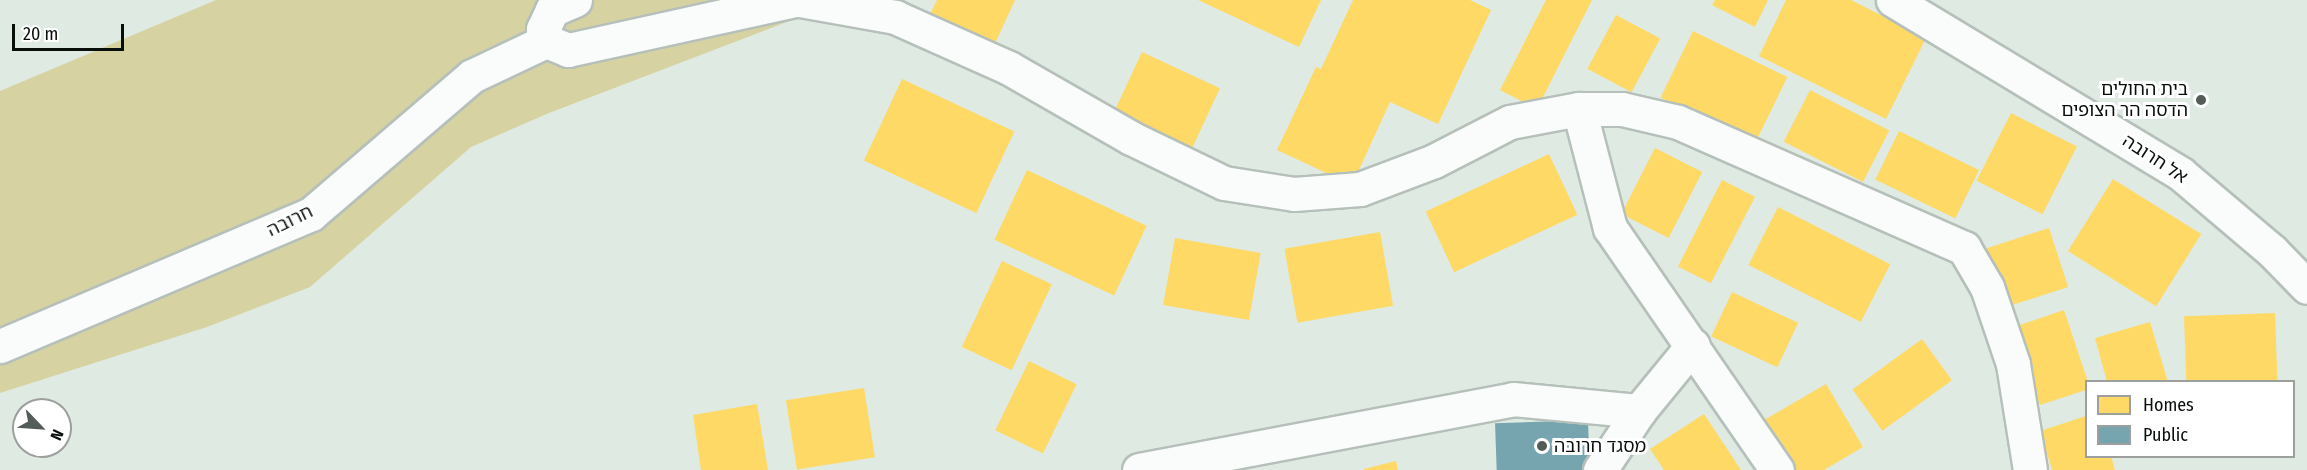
<!DOCTYPE html>
<meta charset="utf-8">
<style>
body{margin:0}
#map{position:relative;width:2307px;height:470px;overflow:hidden;background:#deeae2;font-family:"Fira Sans Condensed","Noto Sans Hebrew",sans-serif}
div>[style]{position:absolute}
.green>*{inset:0;background:#d7d2a2}
.homes>*{inset:0;background:#ffd966;transform-origin:0 0}
.public>*{inset:0;background:#76a5af;transform-origin:0 0}
.roads{filter:drop-shadow(2px 0 #b6c0ba) drop-shadow(-2px 0 #b6c0ba) drop-shadow(0 2px #b6c0ba) drop-shadow(0 -2px #b6c0ba)}
.minor>*{height:33px;margin:-16.5px;padding:0 16.5px;transform-origin:16.5px;border-radius:16.5px;background:#fafcfb}
.dots>*{width:16px;height:16px;translate:-50% -50%;box-sizing:border-box;border:3px solid #fff;border-radius:50%}
span{translate:-50% -50%;white-space:nowrap;text-align:center;line-height:1.15;-webkit-text-stroke:6px #fff;paint-order:stroke}
.poi-label{font-size:18px;color:#080f0a}
.right{translate:-100% -50%;text-align:right}
.left{translate:0 -50%;text-align:left}
.street-label{font-size:18px;color:#080f0a}
.legend{position:absolute;left:2085px;top:380px;width:210px;height:78px;box-sizing:border-box;background:#fff;border:2px solid #9c9f9d;margin:0;padding:8px 10px;list-style:none;font-size:18px;color:#080f0a}
.legend li{display:flex;align-items:center;gap:12px;height:30px}
.legend b{width:30px;border:2px solid #9c9f9d}
.north{position:absolute;left:12px;top:398px;width:60px;height:60px;box-sizing:border-box;background:#fff;border:2px solid #9c9f9d;border-radius:50%;rotate:115deg;font-size:16px;font-weight:700;line-height:24px;text-align:center;color:#080f0a}
.north::after{content:'';display:block;margin:auto;width:21px;height:27px;background:#535c56;clip-path:polygon(50% 0,100% 100%,50% 72%,0 100%)}
.scale{position:absolute;left:12px;top:24px;width:112px;height:27px;box-sizing:border-box;border:3px solid #080f0a;border-top:0;padding-left:8px;font-size:18px;line-height:21px;white-space:nowrap;color:#080f0a;-webkit-text-stroke:4px #fff;paint-order:stroke}
</style>
<div id="map">
<div class="green">
<i style="clip-path:polygon(216px 0,844px 0,549px 113px,471px 147px,310px 287px,207px 327px,0 393px,0 91px)"></i>
</div>
<div class="homes">
<i style="clip-path:polygon(937px 0,1015px 0,993px 48px,928px 18px)"></i>
<i style="clip-path:polygon(1198px 0,1321px 0,1299px 47px)"></i>
<i style="clip-path:polygon(1353px 0,1470px 0,1491px 10px,1438px 124px,1390px 102px,1352px 185px,1277px 150px,1316px 67px,1321px 69px)"></i>
<i style="clip-path:polygon(1546px 0,1592px 0,1537px 109px,1500px 90px)"></i>
<i style="clip-path:polygon(1715px 0,1768px 0,1755px 27px,1712px 5px)"></i>
<i style="clip-path:polygon(1786px 0,1851px 0,1926px 38px,1886px 119px,1759px 56px)"></i>
<i style="left:1616px;top:15px;width:50px;height:61px;rotate:28deg"></i>
<i style="left:1693px;top:31px;width:105px;height:74px;rotate:26deg"></i>
<i style="left:1142px;top:52px;width:86px;height:68px;rotate:25deg"></i>
<i style="left:902px;top:79px;width:124px;height:90px;rotate:25deg"></i>
<i style="left:1810px;top:90px;width:89px;height:58px;rotate:27deg"></i>
<i style="left:2011px;top:113px;width:74px;height:76px;rotate:27deg"></i>
<i style="left:1899px;top:131px;width:89px;height:54px;rotate:26deg"></i>
<i style="left:1655px;top:148px;width:53px;height:74px;rotate:27deg"></i>
<i style="left:1549px;top:154px;width:67px;height:136px;rotate:65deg"></i>
<i style="left:1027px;top:170px;width:132px;height:77px;rotate:25deg"></i>
<i style="left:2113px;top:179px;width:104px;height:85px;rotate:32deg"></i>
<i style="left:1722px;top:180px;width:37px;height:97px;rotate:27deg"></i>
<i style="left:1778px;top:207px;width:126px;height:65px;rotate:27deg"></i>
<i style="left:2049px;top:228px;width:62px;height:70px;rotate:72deg"></i>
<i style="left:1380px;top:232px;width:75px;height:97px;rotate:80deg"></i>
<i style="left:1175px;top:238px;width:87px;height:68px;rotate:10deg"></i>
<i style="left:1002px;top:261px;width:55px;height:95px;rotate:25deg"></i>
<i style="left:1732px;top:292px;width:73px;height:49px;rotate:25deg"></i>
<i style="clip-path:polygon(2064px 310px,2088px 382px,2086px 390px,2040px 405px,2014px 327px)"></i>
<i style="left:2275px;top:313px;width:69px;height:91px;rotate:88deg"></i>
<i style="clip-path:polygon(2150px 322px,2168px 382px,2107px 382px,2095px 338px)"></i>
<i style="left:1922px;top:339px;width:51px;height:86px;rotate:54deg"></i>
<i style="left:1029px;top:361px;width:53px;height:77px;rotate:26deg"></i>
<i style="clip-path:polygon(1826px 384px,1863px 447px,1824px 470px,1787px 470px,1759px 423px)"></i>
<i style="left:864px;top:388px;width:70px;height:79px;rotate:81deg"></i>
<i style="clip-path:polygon(757px 404px,768px 470px,701px 470px,693px 415px)"></i>
<i style="clip-path:polygon(1704px 414px,1741px 470px,1664px 470px,1650px 449px)"></i>
<i style="clip-path:polygon(2086px 416px,2086px 456px,2111px 456px,2115px 470px,2052px 470px,2040px 431px)"></i>
<i style="clip-path:polygon(1396px 461px,1398px 470px,1364px 470px,1364px 469px)"></i>
</div>
<div class="public">
<i style="left:1588px;top:420px;width:50px;height:93px;rotate:88deg"></i>
</div>
<div class="roads">
<div class="minor">
<i style="left:575px;top:0;width:25px;rotate:157deg"></i>
<i style="left:552px;top:10px;width:21px;rotate:115deg"></i>
<i style="left:543px;top:29px;width:12px;rotate:76deg"></i>
<i style="left:546px;top:41px;width:24px;rotate:22deg"></i>
<i style="left:568px;top:50px;width:233px;rotate:-12.4deg"></i>
<i style="left:800px;top:0;width:97px;rotate:10.1deg"></i>
<i style="left:895px;top:17px;width:125px;rotate:24.1deg"></i>
<i style="left:1009px;top:68px;width:141px;rotate:29.8deg"></i>
<i style="left:1131px;top:138px;width:103px;rotate:25.8deg"></i>
<i style="left:1224px;top:183px;width:71px;rotate:8.9deg"></i>
<i style="left:1294px;top:194px;width:66px;rotate:-4.3deg"></i>
<i style="left:1360px;top:189px;width:79px;rotate:-20.7deg"></i>
<i style="left:1434px;top:161px;width:85px;rotate:-27.2deg"></i>
<i style="left:1510px;top:122px;width:70px;rotate:-10.7deg"></i>
<i style="left:1579px;top:109px;width:43px"></i>
<i style="left:1622px;top:109px;width:57px;rotate:13.1deg"></i>
<i style="left:1678px;top:122px;width:313px;rotate:23.8deg"></i>
<i style="left:1964px;top:248px;width:45px;rotate:59.5deg"></i>
<i style="left:1987px;top:287px;width:81px;rotate:71.3deg"></i>
<i style="left:2013px;top:364px;width:107px;rotate:80.9deg"></i>
<i style="left:1893px;top:0;width:336px;rotate:31.1deg"></i>
<i style="left:2181px;top:174px;width:119px;rotate:40.2deg"></i>
<i style="left:2272px;top:251px;width:50px;rotate:45.8deg"></i>
<i style="left:1579px;top:109px;width:123px;rotate:75.4deg"></i>
<i style="left:1610px;top:228px;width:294px;rotate:55.4deg"></i>
<i style="left:0;top:346px;width:338px;rotate:-23deg"></i>
<i style="left:311px;top:214px;width:212px;rotate:-40.6deg"></i>
<i style="left:472px;top:76px;width:82px;rotate:-25.3deg"></i>
<i style="left:1139px;top:470px;width:381px;rotate:-10.7deg"></i>
<i style="left:1513px;top:399px;width:127px;rotate:5.4deg"></i>
<i style="left:1639px;top:411px;width:85px;rotate:-50.7deg"></i>
<i style="left:1600px;top:470px;width:71px;rotate:-56.5deg"></i>
</div>
</div>
<div class="dots">
<i style="left:2201px;top:100px;background:#535c56"></i>
<i style="left:1542px;top:446px;background:#535c56"></i>
</div>
<div class="poi-label">
<span class="right" style="left:2188px;top:100px">בית החולים<br>הדסה הר הצופים</span>
<span class="left" style="left:1554px;top:446px">מסגד חרובה</span>
</div>
<div class="street-label">
<span style="left:2155px;top:159px;rotate:33deg">אל חרובה</span>
<span style="left:290px;top:221px;rotate:-26deg">חרובה</span>
</div>
<ul class="legend">
<li><b style="height:16px;background:#ffd966"></b>Homes</li>
<li><b style="height:16px;background:#76a5af"></b>Public</li>
</ul>
<div class="north">N</div>
<div class="scale">20 m</div>
</div>
